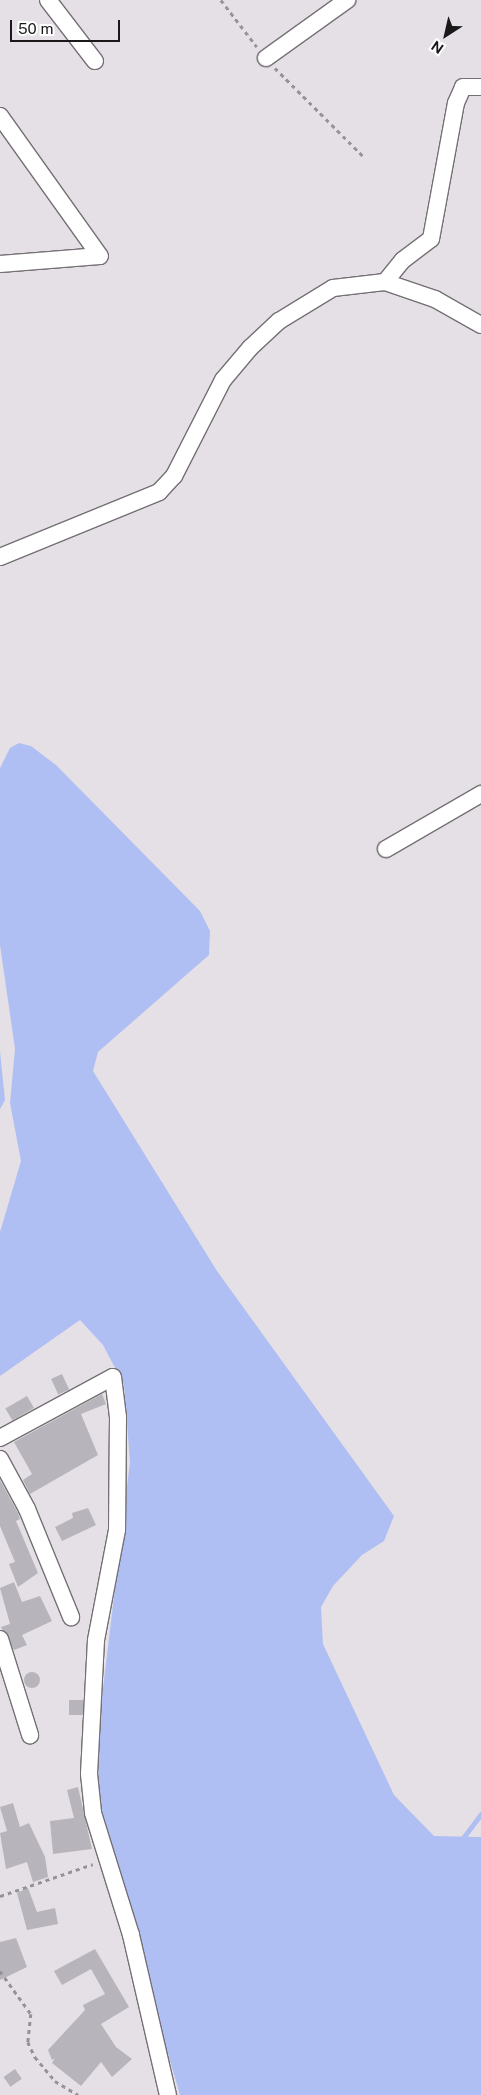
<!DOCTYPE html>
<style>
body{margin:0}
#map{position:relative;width:481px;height:2095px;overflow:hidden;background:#e5e0e5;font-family:"Public Sans",sans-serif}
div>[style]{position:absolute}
.water>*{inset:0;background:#b0bff3}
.stream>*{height:4.5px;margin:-2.25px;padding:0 2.25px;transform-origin:2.25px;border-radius:2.25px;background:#b0bff3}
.building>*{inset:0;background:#b7b5bb;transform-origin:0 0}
.round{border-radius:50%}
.path>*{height:2.5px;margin-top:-1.25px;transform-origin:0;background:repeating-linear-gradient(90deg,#969296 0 4px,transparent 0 8px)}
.roads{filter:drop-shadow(1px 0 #747074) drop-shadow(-1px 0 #747074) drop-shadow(0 1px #747074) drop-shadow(0 -1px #747074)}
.minor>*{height:16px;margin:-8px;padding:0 8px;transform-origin:8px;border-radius:8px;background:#fff}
span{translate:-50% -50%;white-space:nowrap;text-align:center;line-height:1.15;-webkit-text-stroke:4px #fff;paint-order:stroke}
.north{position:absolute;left:421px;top:10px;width:50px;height:50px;-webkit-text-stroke:4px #fff;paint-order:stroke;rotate:215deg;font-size:14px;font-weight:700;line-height:20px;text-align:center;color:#1a1819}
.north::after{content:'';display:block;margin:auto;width:18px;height:22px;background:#1a1819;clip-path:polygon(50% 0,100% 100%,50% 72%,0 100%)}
.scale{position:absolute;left:10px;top:20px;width:110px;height:22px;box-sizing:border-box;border:2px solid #1a1819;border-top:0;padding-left:6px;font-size:15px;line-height:18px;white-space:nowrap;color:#1a1819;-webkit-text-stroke:4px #fff;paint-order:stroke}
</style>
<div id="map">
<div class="water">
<i style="clip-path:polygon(19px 743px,31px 746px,56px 765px,200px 911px,210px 931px,209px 955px,98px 1052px,93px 1071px,217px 1271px,394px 1516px,384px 1541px,362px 1555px,333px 1586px,321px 1607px,323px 1644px,394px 1795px,434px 1836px,481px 1837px,481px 2095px,180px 2095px,104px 1834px,98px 1790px,99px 1722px,130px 1462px,124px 1385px,103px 1345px,80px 1320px,0 1376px,0 1232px,21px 1161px,10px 1103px,15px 1049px,0 945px,0 768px,10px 748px)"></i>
<i style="clip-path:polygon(0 1051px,5px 1100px,0 1109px)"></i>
</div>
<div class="stream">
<i style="left:463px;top:1838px;width:30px;rotate:-53deg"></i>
</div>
<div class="building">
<i style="left:62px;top:1374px;width:17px;height:12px;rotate:65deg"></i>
<i style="clip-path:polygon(102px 1394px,106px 1404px,81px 1414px,98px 1455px,30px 1494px,23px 1480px,32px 1474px,14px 1442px)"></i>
<i style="left:27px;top:1396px;width:14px;height:25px;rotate:60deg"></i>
<i style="clip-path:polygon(0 1480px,18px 1513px,20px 1519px,16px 1521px,38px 1573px,18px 1587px,9px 1564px,15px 1562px,0 1526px)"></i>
<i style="clip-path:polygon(88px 1508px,96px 1525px,62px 1541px,55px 1527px,73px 1518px,72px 1513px)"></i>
<i style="clip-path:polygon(14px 1582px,22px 1602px,40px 1596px,52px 1621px,22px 1635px,27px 1645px,14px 1650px,1px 1627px,10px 1624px,0 1588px)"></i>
<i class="round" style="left:24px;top:1672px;width:16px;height:16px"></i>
<i style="left:69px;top:1700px;width:14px;height:15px"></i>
<i style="clip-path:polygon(78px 1787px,92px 1849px,53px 1854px,50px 1821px,74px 1818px,67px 1790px)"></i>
<i style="clip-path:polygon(13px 1803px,20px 1827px,29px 1823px,45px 1857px,48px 1877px,33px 1882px,27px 1862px,6px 1869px,0 1833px,7px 1831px,0 1807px)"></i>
<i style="clip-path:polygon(28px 1888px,37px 1912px,55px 1908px,58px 1924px,27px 1930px,17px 1893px)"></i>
<i style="clip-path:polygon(16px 1938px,27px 1967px,0 1980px,0 1942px)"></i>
<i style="clip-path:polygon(95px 1949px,129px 2007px,101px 2024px,116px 2047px,132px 2059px,112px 2077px,101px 2062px,81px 2086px,52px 2063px,55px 2058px,52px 2060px,48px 2050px,85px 2010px,83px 2005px,105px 1994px,91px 1969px,62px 1985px,54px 1971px)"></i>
<i style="left:15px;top:2069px;width:12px;height:14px;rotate:55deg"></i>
</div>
<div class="path">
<i style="left:221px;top:0;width:59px;rotate:52.5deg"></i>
<i style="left:275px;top:68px;width:126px;rotate:45deg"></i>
<i style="left:0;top:1896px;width:98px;rotate:-19deg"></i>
<i style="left:0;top:1971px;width:53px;rotate:54.2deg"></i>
<i style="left:31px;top:2014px;width:28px;rotate:96deg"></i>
<i style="left:28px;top:2042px;width:17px;rotate:65deg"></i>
<i style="left:35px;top:2057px;width:31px;rotate:50deg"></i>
<i style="left:55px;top:2081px;width:27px;rotate:31deg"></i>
</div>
<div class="roads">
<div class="minor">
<i style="left:48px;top:0;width:77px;rotate:52.4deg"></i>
<i style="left:266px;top:58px;width:100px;rotate:-35.6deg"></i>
<i style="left:0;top:116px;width:172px;rotate:54.5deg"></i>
<i style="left:0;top:264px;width:100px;rotate:-4.6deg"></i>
<i style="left:385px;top:282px;width:28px;rotate:-51deg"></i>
<i style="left:403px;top:260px;width:35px;rotate:-37deg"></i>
<i style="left:431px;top:239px;width:138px;rotate:-79.6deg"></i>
<i style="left:456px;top:103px;width:17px;rotate:-66deg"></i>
<i style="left:463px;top:87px;width:18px"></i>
<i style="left:0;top:557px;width:172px;rotate:-22.2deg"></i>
<i style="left:159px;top:492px;width:22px;rotate:-47deg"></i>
<i style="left:174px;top:476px;width:108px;rotate:-63deg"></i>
<i style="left:223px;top:380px;width:42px;rotate:-49.8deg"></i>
<i style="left:250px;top:348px;width:40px;rotate:-43deg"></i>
<i style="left:279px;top:321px;width:63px;rotate:-31.4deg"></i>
<i style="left:333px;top:288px;width:52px;rotate:-6.6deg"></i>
<i style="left:385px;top:282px;width:53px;rotate:18.8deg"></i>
<i style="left:435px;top:299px;width:53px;rotate:29.5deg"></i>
<i style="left:386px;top:849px;width:110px;rotate:-30.1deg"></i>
<i style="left:0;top:1438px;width:128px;rotate:-28.4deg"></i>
<i style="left:113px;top:1377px;width:40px;rotate:82.9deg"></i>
<i style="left:118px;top:1417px;width:113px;rotate:90.5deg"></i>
<i style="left:117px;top:1530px;width:112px;rotate:100.8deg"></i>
<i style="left:96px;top:1640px;width:134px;rotate:93deg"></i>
<i style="left:89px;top:1774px;width:39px;rotate:84deg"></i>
<i style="left:93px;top:1813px;width:128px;rotate:72.7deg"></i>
<i style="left:131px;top:1935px;width:164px;rotate:77deg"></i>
<i style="left:0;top:1459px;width:57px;rotate:61.6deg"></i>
<i style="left:27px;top:1509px;width:117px;rotate:67.8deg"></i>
<i style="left:0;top:1639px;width:101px;rotate:72.6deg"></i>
</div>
</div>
<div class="north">N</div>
<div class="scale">50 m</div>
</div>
